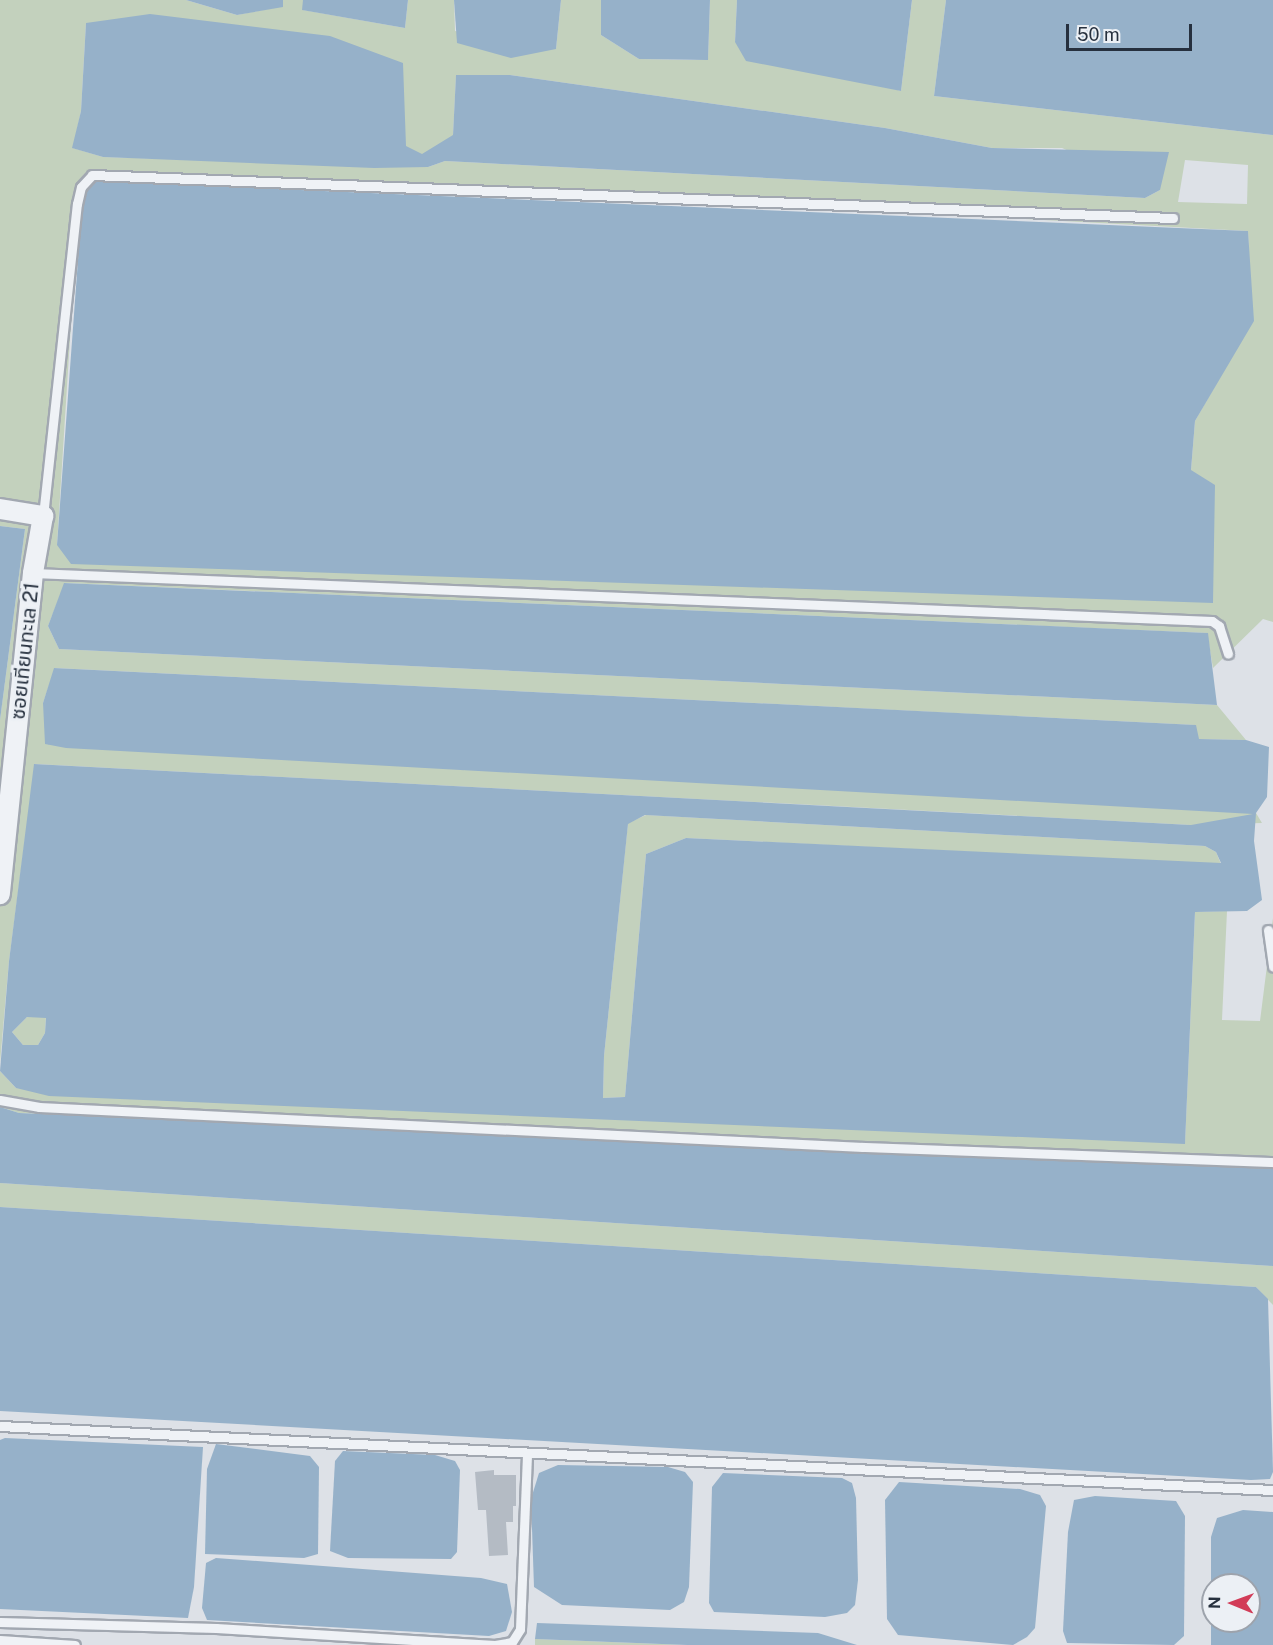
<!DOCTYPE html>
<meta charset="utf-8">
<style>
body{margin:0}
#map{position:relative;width:1273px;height:1645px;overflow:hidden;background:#dde1e7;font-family:"Public Sans","Noto Sans Thai",sans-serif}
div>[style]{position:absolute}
.green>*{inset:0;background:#c3d1bd}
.water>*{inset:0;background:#96b1c9}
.building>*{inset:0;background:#b4bbc4}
.roads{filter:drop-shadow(2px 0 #a2a8b1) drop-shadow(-2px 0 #a2a8b1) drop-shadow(0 2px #a2a8b1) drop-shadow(0 -2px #a2a8b1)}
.lane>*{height:9px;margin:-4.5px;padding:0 4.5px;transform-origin:4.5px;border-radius:4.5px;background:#eff2f6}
.street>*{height:20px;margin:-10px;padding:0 10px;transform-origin:10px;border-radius:10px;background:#eff2f6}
span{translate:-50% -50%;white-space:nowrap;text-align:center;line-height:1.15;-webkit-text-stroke:6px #ecf0f5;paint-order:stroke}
.street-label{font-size:20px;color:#26303e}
.north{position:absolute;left:1201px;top:1573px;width:60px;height:60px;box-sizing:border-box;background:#ecf0f5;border:2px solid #9da3ac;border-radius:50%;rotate:271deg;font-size:16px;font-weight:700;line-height:24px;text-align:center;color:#26303e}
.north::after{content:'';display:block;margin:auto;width:21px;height:27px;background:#d23c58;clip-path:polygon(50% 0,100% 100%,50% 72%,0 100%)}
.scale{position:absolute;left:1066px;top:24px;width:126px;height:27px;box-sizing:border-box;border:3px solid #26303e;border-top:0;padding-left:8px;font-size:18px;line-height:21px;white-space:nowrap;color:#26303e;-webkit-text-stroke:4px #ecf0f5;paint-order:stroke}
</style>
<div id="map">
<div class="green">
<i style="clip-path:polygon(evenodd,0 0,186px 0,237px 15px,283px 6px,283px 0,303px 0,303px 10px,405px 28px,408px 0,454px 0,455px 31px,556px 49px,561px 0,601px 0,601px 35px,639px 59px,692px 60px,708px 59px,710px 0,737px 0,735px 42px,901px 91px,912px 0,946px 0,934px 96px,1273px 135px,1273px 622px,1263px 619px,1213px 668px,1207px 633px,65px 583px,48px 626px,59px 649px,1217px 705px,1246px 740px,1198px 739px,1195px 725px,55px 668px,43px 703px,1256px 813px,1262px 823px,1191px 825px,35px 764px,9px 961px,0 1063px,0 720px,25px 529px,0 526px,0 0,86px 23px,422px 155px,453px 136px,456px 76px,510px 75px,885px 128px,992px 148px,1062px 148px,1160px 190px,1145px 198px,484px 163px,445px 161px,428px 167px,103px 157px,73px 148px,81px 111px,86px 23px,0 0,1185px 160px,1248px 165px,1247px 204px,1178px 202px,1185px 160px,0 0,105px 170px,1248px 231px,1249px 256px,1219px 379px,1195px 421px,1191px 470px,57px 545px,79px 196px,105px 170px)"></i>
<i style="clip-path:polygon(646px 815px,1205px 846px,1216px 852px,1221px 864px,686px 838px,646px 854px,625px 1097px,603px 1098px,604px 1056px,628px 823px)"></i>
<i style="clip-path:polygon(1227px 911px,1222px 1020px,1260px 1021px,1273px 918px,1273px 1169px,19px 1113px,0 1107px,0 1071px,16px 1088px,1185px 1143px,1195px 912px)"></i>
<i style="clip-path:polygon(27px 1017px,46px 1017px,45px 1033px,38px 1045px,23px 1045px,12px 1032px)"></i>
<i style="clip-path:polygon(0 1183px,1273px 1266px,1273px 1305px,1256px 1287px,0 1207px)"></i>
<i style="clip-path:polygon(535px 1639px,687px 1645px,535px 1645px)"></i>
</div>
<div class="water">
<i style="clip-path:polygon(186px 0,283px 0,283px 7px,237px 15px)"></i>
<i style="clip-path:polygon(303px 0,408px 0,405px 28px,302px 10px)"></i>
<i style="clip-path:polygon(454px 0,561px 0,556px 49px,511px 58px,457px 43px)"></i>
<i style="clip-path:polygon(601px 0,710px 0,708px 60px,639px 59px,601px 35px)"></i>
<i style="clip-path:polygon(737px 0,912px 0,901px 91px,746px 61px,735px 42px)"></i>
<i style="clip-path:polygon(946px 0,1273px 0,1273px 135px,934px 96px)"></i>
<i style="clip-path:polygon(150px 14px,330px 36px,403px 63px,406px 146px,422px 154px,453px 135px,456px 75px,510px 75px,885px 128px,992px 148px,1169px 152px,1160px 190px,1145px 198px,484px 163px,445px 161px,428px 167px,374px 168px,103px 157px,72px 148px,81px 111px,86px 23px)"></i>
<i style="clip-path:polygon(94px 181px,1248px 231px,1254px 321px,1195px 421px,1191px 470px,1215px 485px,1213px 603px,71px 564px,57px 545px,83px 192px)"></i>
<i style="clip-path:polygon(0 526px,25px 529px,0 720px)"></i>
<i style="clip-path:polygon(64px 583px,1208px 633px,1217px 705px,59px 649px,48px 626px)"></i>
<i style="clip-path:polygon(evenodd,54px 668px,1196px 725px,1199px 739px,1246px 740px,1269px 747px,1267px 797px,1256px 813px,1254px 841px,1262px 900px,1247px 911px,1195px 912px,1185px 1144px,49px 1096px,16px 1088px,0 1071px,9px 961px,34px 764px,1191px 825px,1253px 814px,66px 748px,45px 744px,43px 703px,54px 668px,645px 815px,1205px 846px,1216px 852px,1221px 863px,686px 838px,646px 854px,625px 1097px,603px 1098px,604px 1056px,628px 824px,645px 815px,54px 668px,27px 1017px,46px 1018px,45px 1033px,38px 1045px,23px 1045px,12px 1032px,27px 1017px)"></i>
<i style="clip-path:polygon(0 1107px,19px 1113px,1273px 1169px,1273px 1266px,0 1183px)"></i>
<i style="clip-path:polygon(0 1207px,1256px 1287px,1268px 1299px,1273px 1472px,1270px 1479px,1251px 1480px,0 1411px)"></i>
<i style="clip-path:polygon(5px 1438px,203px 1447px,194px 1587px,188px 1618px,0 1609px,0 1440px)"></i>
<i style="clip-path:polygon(216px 1444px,310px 1456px,319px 1467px,318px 1554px,304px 1558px,205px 1554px,207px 1469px)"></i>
<i style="clip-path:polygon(343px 1451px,435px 1455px,455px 1461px,460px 1470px,457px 1552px,451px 1559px,348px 1558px,330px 1551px,335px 1461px)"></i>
<i style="clip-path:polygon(558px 1465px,668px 1467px,685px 1472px,693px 1482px,689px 1587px,684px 1602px,670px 1610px,562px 1605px,534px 1587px,531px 1499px,539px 1473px)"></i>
<i style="clip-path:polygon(723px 1473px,842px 1478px,852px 1483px,856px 1498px,858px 1580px,855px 1605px,847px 1613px,825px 1617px,714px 1612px,709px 1603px,712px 1487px)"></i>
<i style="clip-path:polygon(899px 1482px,1020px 1489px,1040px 1495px,1046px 1506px,1035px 1628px,1027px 1637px,1013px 1645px,898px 1635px,887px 1619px,885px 1500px)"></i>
<i style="clip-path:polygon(1095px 1496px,1176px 1501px,1185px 1516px,1184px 1636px,1174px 1645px,1067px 1643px,1063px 1631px,1068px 1532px,1074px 1500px)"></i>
<i style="clip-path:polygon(evenodd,1243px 1510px,1273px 1512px,1273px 1645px,1211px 1645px,1211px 1537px,1217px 1518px,1243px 1510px,1213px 1585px,1249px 1585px,1249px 1621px,1213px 1621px,1213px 1585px)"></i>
<i style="clip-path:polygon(216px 1558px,481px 1578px,507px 1584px,512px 1612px,506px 1631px,489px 1636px,207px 1620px,202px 1608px,206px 1563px)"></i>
<i style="clip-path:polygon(537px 1623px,818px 1633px,857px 1645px,687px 1645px,535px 1639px)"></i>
</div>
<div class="building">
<i style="clip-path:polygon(494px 1470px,494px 1475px,516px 1475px,516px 1506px,513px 1506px,513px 1522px,506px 1522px,508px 1555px,489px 1556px,486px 1510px,478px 1510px,475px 1472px)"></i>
</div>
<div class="roads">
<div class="lane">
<i style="left:43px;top:516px;width:314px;rotate:-83.8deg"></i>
<i style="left:77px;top:204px;width:17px;rotate:-77deg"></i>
<i style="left:81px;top:187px;width:16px;rotate:-47deg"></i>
<i style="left:92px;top:175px;width:1082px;rotate:2.28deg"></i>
<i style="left:33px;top:573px;width:1180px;rotate:2.33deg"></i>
<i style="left:1212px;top:621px;width:9px;rotate:36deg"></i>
<i style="left:1219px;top:626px;width:29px;rotate:72deg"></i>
<i style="left:1268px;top:930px;width:37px;rotate:82deg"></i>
<i style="left:0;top:1100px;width:40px;rotate:10deg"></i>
<i style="left:39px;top:1107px;width:825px;rotate:2.78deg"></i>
<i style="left:863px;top:1147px;width:410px;rotate:2.1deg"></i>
<i style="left:0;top:1426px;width:1275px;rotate:2.88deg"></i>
<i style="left:0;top:1622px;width:216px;rotate:1.6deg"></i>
<i style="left:216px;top:1628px;width:279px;rotate:3.5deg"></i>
<i style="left:0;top:1640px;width:75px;rotate:3.8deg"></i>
<i style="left:495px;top:1645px;width:17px;rotate:-10deg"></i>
<i style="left:512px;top:1642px;width:15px;rotate:-58deg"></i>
<i style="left:520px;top:1629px;width:176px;rotate:-87.7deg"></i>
</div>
<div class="street">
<i style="left:0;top:509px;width:44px;rotate:9.2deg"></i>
<i style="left:43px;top:516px;width:58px;rotate:100deg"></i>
<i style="left:33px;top:573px;width:323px;rotate:95.9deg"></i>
</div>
</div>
<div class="street-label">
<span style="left:25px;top:651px;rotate:-84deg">ซอยเทียนทะเล 21</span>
</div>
<div class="north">N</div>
<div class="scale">50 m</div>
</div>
